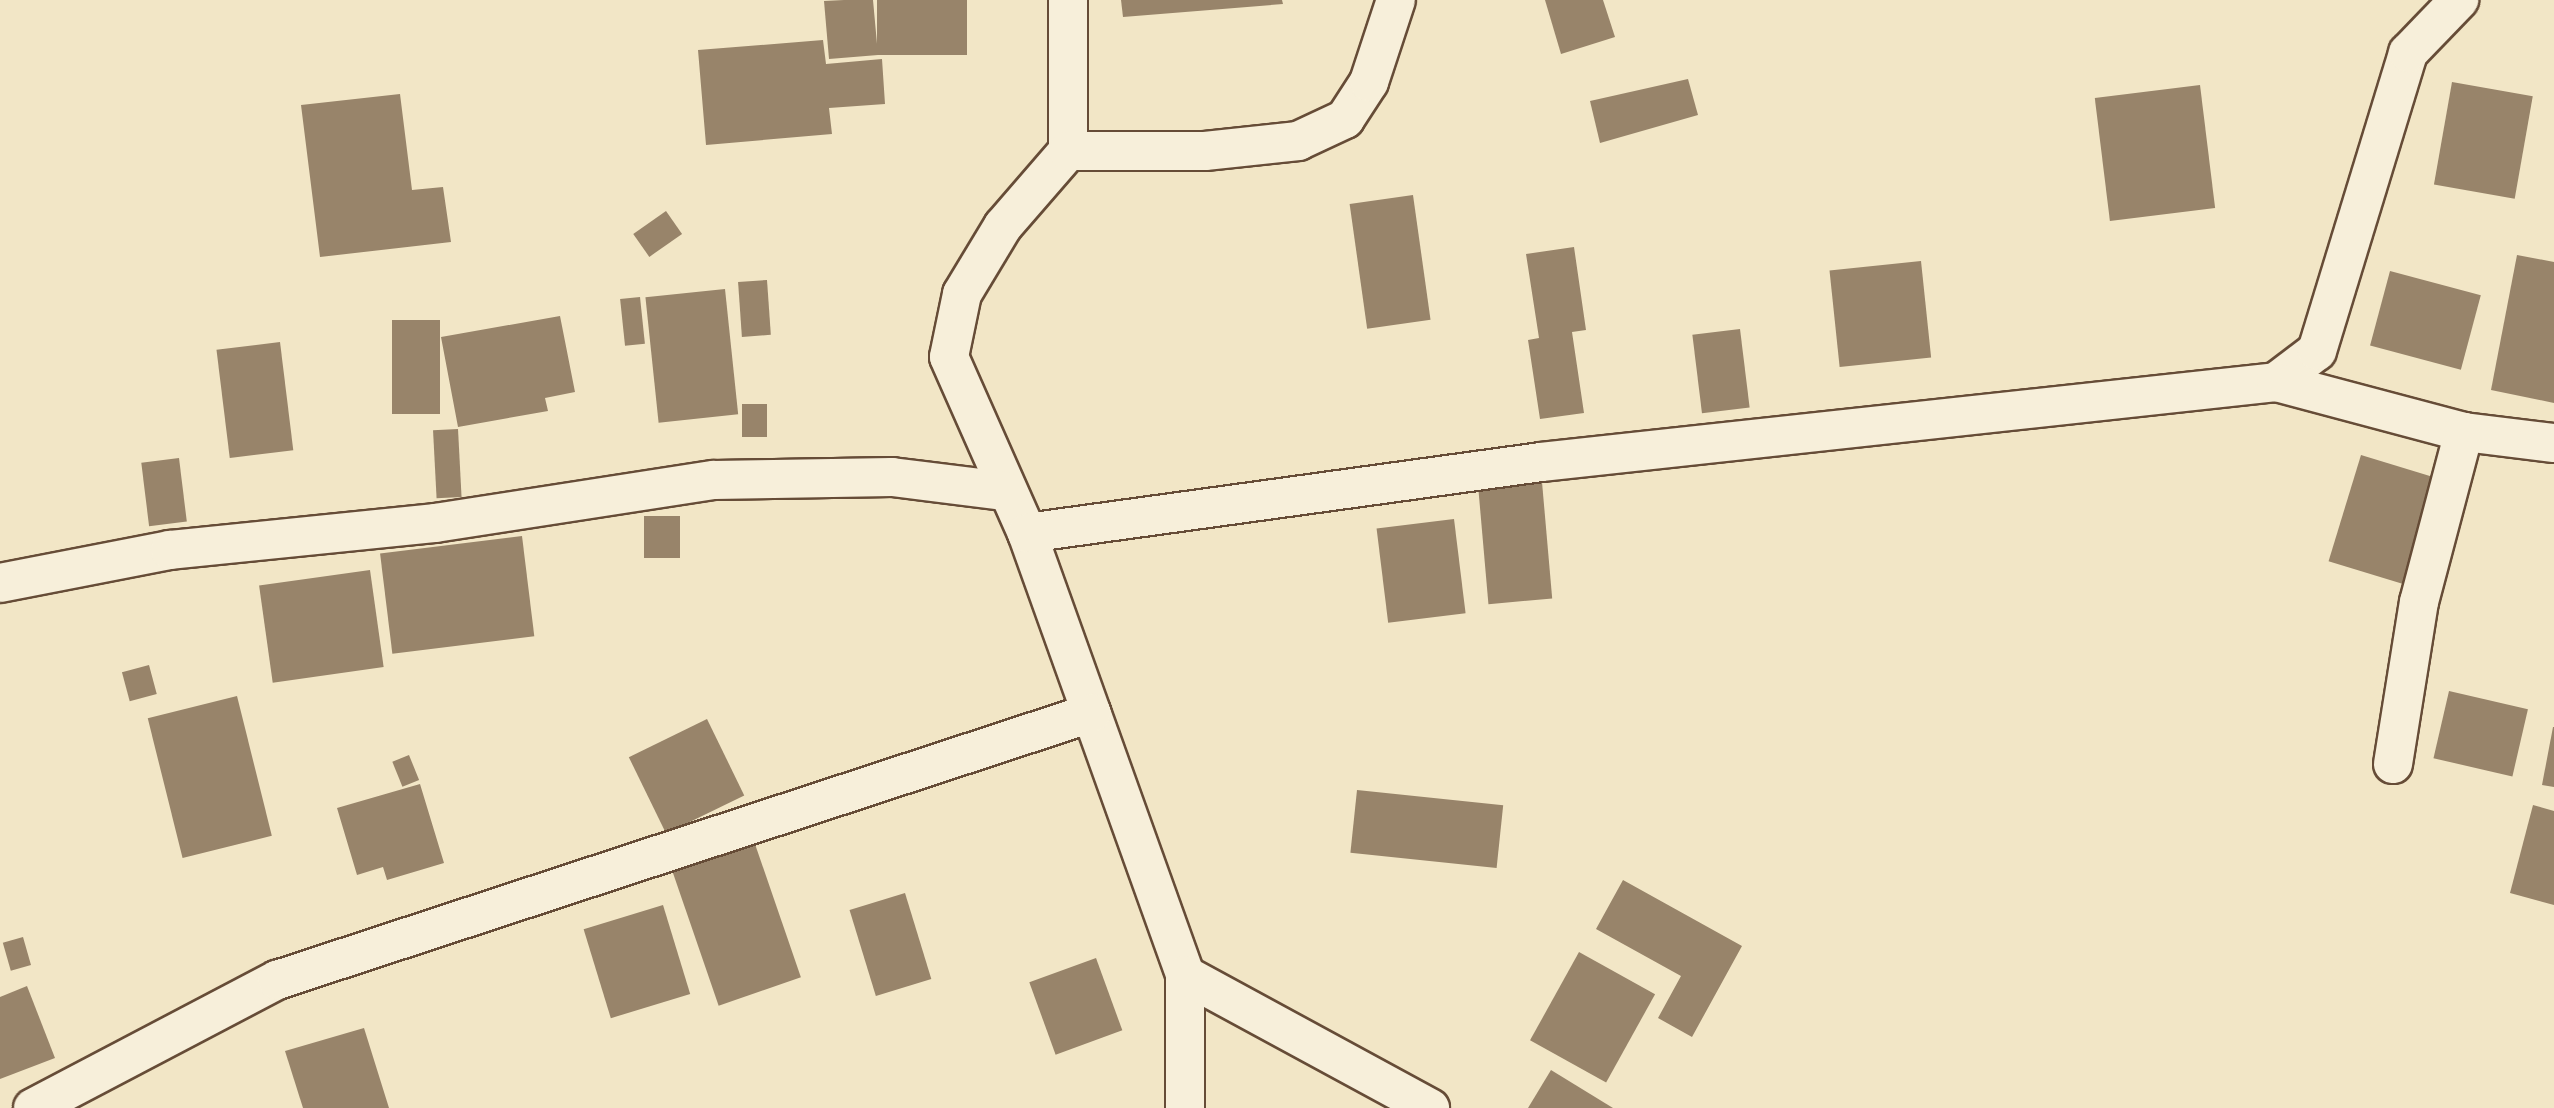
<!DOCTYPE html>
<style>
body{margin:0}
#map{position:relative;width:2554px;height:1108px;overflow:hidden;background:#f2e6c6;font-family:"IM FELL Great Primer",serif}
div>[style]{position:absolute}
.building>*{inset:0;background:#98846a;transform-origin:0 0}
.roads{filter:drop-shadow(2px 0 #664c37) drop-shadow(-2px 0 #664c37) drop-shadow(0 2px #664c37) drop-shadow(0 -2px #664c37)}
.minor>*{height:38px;margin:-19px;padding:0 19px;transform-origin:19px;border-radius:19px;background:#f7efda}
span{translate:-50% -50%;white-space:nowrap;text-align:center;line-height:1.15;-webkit-text-stroke:8px #f7efda;paint-order:stroke}
</style>
<div id="map">
<div class="building">
<i style="clip-path:polygon(844px 0,873px 0,878px 55px,829px 59px,824px 1px)"></i>
<i style="left:877px;top:0;width:90px;height:55px"></i>
<i style="clip-path:polygon(1121px 0,1282px 0,1283px 4px,1123px 17px)"></i>
<i style="clip-path:polygon(1545px 0,1603px 0,1615px 37px,1561px 54px)"></i>
<i style="clip-path:polygon(823px 40px,826px 64px,882px 59px,885px 104px,829px 108px,832px 134px,706px 145px,698px 50px)"></i>
<i style="clip-path:polygon(1688px 79px,1698px 115px,1600px 143px,1590px 101px)"></i>
<i style="left:2452px;top:82px;width:82px;height:104px;rotate:10deg"></i>
<i style="left:2200px;top:85px;width:124px;height:106px;rotate:83deg"></i>
<i style="clip-path:polygon(400px 94px,412px 190px,443px 187px,451px 242px,320px 257px,301px 105px)"></i>
<i style="left:1413px;top:195px;width:126px;height:64px;rotate:82deg"></i>
<i style="left:666px;top:211px;width:28px;height:40px;rotate:55deg"></i>
<i style="clip-path:polygon(1574px 247px,1586px 330px,1572px 332px,1584px 413px,1540px 419px,1528px 340px,1539px 338px,1526px 254px)"></i>
<i style="clip-path:polygon(2517px 255px,2554px 262px,2554px 403px,2491px 390px)"></i>
<i style="left:1921px;top:261px;width:97px;height:92px;rotate:84deg"></i>
<i style="left:2390px;top:271px;width:94px;height:77px;rotate:15deg"></i>
<i style="left:767px;top:280px;width:55px;height:29px;rotate:86deg"></i>
<i style="left:725px;top:289px;width:126px;height:80px;rotate:84deg"></i>
<i style="left:640px;top:297px;width:47px;height:20px;rotate:84deg"></i>
<i style="clip-path:polygon(560px 316px,575px 392px,545px 398px,548px 411px,458px 427px,441px 337px)"></i>
<i style="left:392px;top:320px;width:48px;height:94px"></i>
<i style="left:1740px;top:329px;width:79px;height:48px;rotate:83deg"></i>
<i style="left:280px;top:342px;width:109px;height:64px;rotate:83deg"></i>
<i style="left:742px;top:404px;width:25px;height:33px"></i>
<i style="left:458px;top:429px;width:68px;height:25px;rotate:87deg"></i>
<i style="left:2361px;top:455px;width:78px;height:111px;rotate:17deg"></i>
<i style="left:179px;top:458px;width:64px;height:38px;rotate:83deg"></i>
<i style="left:1542px;top:482px;width:117px;height:64px;rotate:85deg"></i>
<i style="left:644px;top:516px;width:36px;height:42px"></i>
<i style="left:1454px;top:519px;width:95px;height:78px;rotate:83deg"></i>
<i style="left:522px;top:536px;width:101px;height:143px;rotate:83deg"></i>
<i style="left:370px;top:570px;width:98px;height:112px;rotate:82deg"></i>
<i style="left:149px;top:665px;width:30px;height:28px;rotate:75deg"></i>
<i style="left:2449px;top:691px;width:81px;height:69px;rotate:13deg"></i>
<i style="left:237px;top:696px;width:144px;height:92px;rotate:76deg"></i>
<i style="left:707px;top:719px;width:85px;height:87px;rotate:64deg"></i>
<i style="clip-path:polygon(2553px 727px,2554px 727px,2554px 787px,2542px 785px)"></i>
<i style="left:409px;top:755px;width:27px;height:18px;rotate:68deg"></i>
<i style="clip-path:polygon(420px 784px,444px 863px,387px 880px,383px 867px,357px 875px,337px 808px)"></i>
<i style="left:1357px;top:790px;width:147px;height:63px;rotate:6deg"></i>
<i style="clip-path:polygon(2533px 805px,2554px 811px,2554px 905px,2510px 893px)"></i>
<i style="left:755px;top:844px;width:141px;height:87px;rotate:71deg"></i>
<i style="clip-path:polygon(1623px 880px,1742px 946px,1692px 1037px,1658px 1018px,1681px 976px,1596px 929px)"></i>
<i style="left:905px;top:893px;width:90px;height:58px;rotate:73deg"></i>
<i style="left:663px;top:905px;width:93px;height:83px;rotate:73deg"></i>
<i style="left:23px;top:937px;width:29px;height:21px;rotate:74deg"></i>
<i style="left:1579px;top:952px;width:87px;height:101px;rotate:29deg"></i>
<i style="left:1096px;top:958px;width:77px;height:71px;rotate:70deg"></i>
<i style="clip-path:polygon(27px 986px,55px 1058px,0 1079px,0 997px)"></i>
<i style="clip-path:polygon(364px 1028px,389px 1108px,303px 1108px,285px 1051px)"></i>
<i style="clip-path:polygon(1551px 1070px,1613px 1108px,1528px 1108px)"></i>
</div>
<div class="roads">
<div class="minor">
<i style="left:1068px;top:0;width:151px;rotate:90deg"></i>
<i style="left:1068px;top:151px;width:99px;rotate:130.9deg"></i>
<i style="left:1003px;top:226px;width:79px;rotate:121.1deg"></i>
<i style="left:962px;top:294px;width:64px;rotate:101.7deg"></i>
<i style="left:949px;top:357px;width:193px;rotate:66.1deg"></i>
<i style="left:1027px;top:533px;width:469px;rotate:70.3deg"></i>
<i style="left:1185px;top:975px;width:133px;rotate:90deg"></i>
<i style="left:1068px;top:151px;width:137px"></i>
<i style="left:1205px;top:151px;width:94px;rotate:-6.1deg"></i>
<i style="left:1298px;top:141px;width:52px;rotate:-25.1deg"></i>
<i style="left:1345px;top:119px;width:44px;rotate:-57deg"></i>
<i style="left:1369px;top:82px;width:86px;rotate:-71.8deg"></i>
<i style="left:2276px;top:382px;width:51px;rotate:-37.1deg"></i>
<i style="left:2317px;top:351px;width:312px;rotate:-73deg"></i>
<i style="left:2408px;top:53px;width:74px;rotate:-46.1deg"></i>
<i style="left:1027px;top:533px;width:519px;rotate:-7.86deg"></i>
<i style="left:1541px;top:462px;width:739px;rotate:-6.21deg"></i>
<i style="left:2276px;top:382px;width:195px;rotate:14.9deg"></i>
<i style="left:2464px;top:432px;width:91px;rotate:7deg"></i>
<i style="left:0;top:583px;width:173px;rotate:-11deg"></i>
<i style="left:170px;top:550px;width:266px;rotate:-5.8deg"></i>
<i style="left:435px;top:523px;width:282px;rotate:-8.8deg"></i>
<i style="left:714px;top:480px;width:178px;rotate:-1deg"></i>
<i style="left:892px;top:477px;width:114px;rotate:7.1deg"></i>
<i style="left:2393px;top:764px;width:164px;rotate:-80.9deg"></i>
<i style="left:2419px;top:602px;width:176px;rotate:-75.2deg"></i>
<i style="left:1185px;top:975px;width:279px;rotate:28.5deg"></i>
<i style="left:33px;top:1108px;width:276px;rotate:-27.7deg"></i>
<i style="left:277px;top:980px;width:857px;rotate:-18.16deg"></i>
</div>
</div>
</div>
